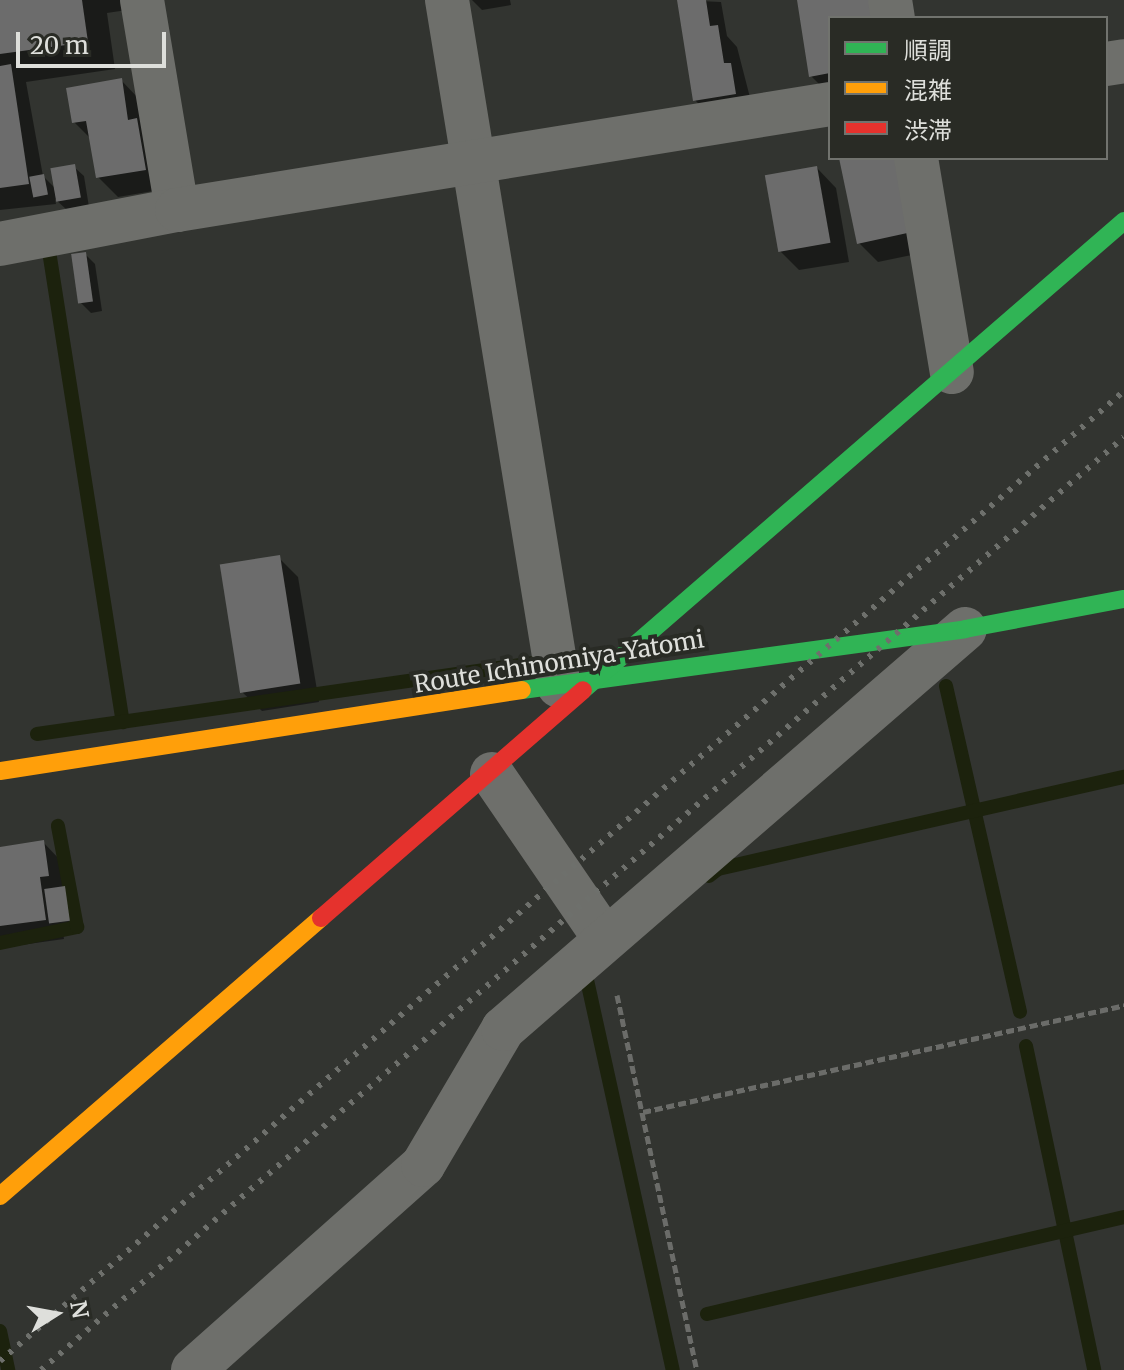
<!DOCTYPE html>
<meta charset="utf-8">
<style>
body{margin:0}
#map{position:relative;width:1124px;height:1370px;overflow:hidden;background:#323430;font-family:Merriweather,"Noto Sans JP",serif}
div>[style]{position:absolute}
.shadow>*{inset:0;background:#0007}
.stream>*{height:14px;margin:-7px;padding:0 7px;transform-origin:7px;border-radius:7px;background:#1c220d}
.building>*{inset:0;background:#6c6c6c;transform-origin:0 0}
.path>*{height:5px;margin-top:-2.5px;transform-origin:0;background:repeating-linear-gradient(90deg,#6b6c69 0 8px,transparent 0 12px)}
.street>*{height:44px;margin:-22px;padding:0 22px;transform-origin:22px;border-radius:22px;background:#6e6f6b}
.fast>*{height:18px;margin:-9px;padding:0 9px;transform-origin:9px;border-radius:9px;background:#30b455}
.slow>*{height:18px;margin:-9px;padding:0 9px;transform-origin:9px;border-radius:9px;background:#ff9f0a}
.jam>*{height:18px;margin:-9px;padding:0 9px;transform-origin:9px;border-radius:9px;background:#e5322d}
.rail>*{height:6px;margin-top:-3px;transform-origin:0;background:repeating-linear-gradient(90deg,#6e706c 0 4px,transparent 0 12px)}
span{translate:-50% -50%;white-space:nowrap;text-align:center;line-height:1.15;-webkit-text-stroke:8px #292b25;paint-order:stroke}
.street-label{font-size:24px;color:#dedfdb}
.legend{position:absolute;left:828px;top:16px;width:280px;height:144px;box-sizing:border-box;background:#292b25;border:2px solid #71736e;margin:0;padding:10px 14px;list-style:none;font-size:24px;color:#dedfdb}
.legend li{display:flex;align-items:center;gap:16px;height:40px}
.legend b{width:40px;border:2px solid #71736e}
.north{position:absolute;left:16px;top:1274px;width:80px;height:80px;-webkit-text-stroke:6px #292b25;paint-order:stroke;rotate:79deg;font-size:22px;font-weight:700;line-height:32px;text-align:center;color:#dedfdb}
.north::after{content:'';display:block;margin:auto;width:28px;height:36px;background:#dedfdb;clip-path:polygon(50% 0,100% 100%,50% 72%,0 100%)}
.scale{position:absolute;left:16px;top:32px;width:150px;height:36px;box-sizing:border-box;border:4px solid #dedfdb;border-top:0;padding-left:10px;font-size:24px;line-height:28px;white-space:nowrap;color:#dedfdb;-webkit-text-stroke:6px #292b25;paint-order:stroke}
</style>
<div id="map">
<div class="shadow">
<i style="clip-path:polygon(0 0,146px 0,147px 7px,107px 13px,115px 69px,26px 82px,43px 176px,55px 188px,74px 167px,84px 176px,89px 207px,67px 210px,55px 199px,56px 204px,0 210px)"></i>
<i style="clip-path:polygon(472px 0,510px 0,511px 5px,482px 10px)"></i>
<i style="clip-path:polygon(679px 0,721px 2px,727px 36px,737px 47px,754px 113px,714px 120px,695px 100px)"></i>
<i style="clip-path:polygon(799px 0,830px 18px,830px 95px,811px 76px)"></i>
<i style="clip-path:polygon(121px 80px,140px 100px,165px 189px,118px 197px,98px 177px,91px 139px,74px 122px)"></i>
<i style="clip-path:polygon(841px 158px,931px 251px,878px 262px,859px 243px)"></i>
<i style="clip-path:polygon(817px 168px,836px 188px,849px 262px,799px 270px,780px 251px)"></i>
<i style="clip-path:polygon(85px 254px,95px 264px,102px 311px,91px 313px,81px 303px)"></i>
<i style="clip-path:polygon(279px 558px,298px 577px,319px 702px,262px 711px,242px 692px)"></i>
<i style="clip-path:polygon(43px 842px,62px 862px,79px 930px,63px 932px,64px 939px,0 948px,0 849px)"></i>
</div>
<div class="stream">
<i style="left:49px;top:251px;width:477px;rotate:81.1deg"></i>
<i style="left:946px;top:686px;width:334px;rotate:77.2deg"></i>
<i style="left:37px;top:734px;width:509px;rotate:-8.13deg"></i>
<i style="left:709px;top:876px;width:11px;rotate:-38deg"></i>
<i style="left:718px;top:869px;width:416px;rotate:-12.8deg"></i>
<i style="left:0;top:943px;width:79px;rotate:-11.7deg"></i>
<i style="left:77px;top:927px;width:103px;rotate:-100.7deg"></i>
<i style="left:587px;top:980px;width:399px;rotate:77.6deg"></i>
<i style="left:1026px;top:1046px;width:331px;rotate:78.1deg"></i>
<i style="left:707px;top:1314px;width:428px;rotate:-13.1deg"></i>
<i style="left:0;top:1331px;width:40px;rotate:78deg"></i>
</div>
<div class="building">
<i style="clip-path:polygon(0 0,82px 0,88px 42px,0 54px)"></i>
<i style="clip-path:polygon(677px 0,706px 0,710px 26px,718px 25px,724px 63px,731px 63px,736px 94px,693px 101px)"></i>
<i style="clip-path:polygon(797px 0,874px 0,877px 18px,830px 18px,830px 73px,809px 77px)"></i>
<i style="clip-path:polygon(11px 64px,29px 184px,0 188px,0 66px)"></i>
<i style="clip-path:polygon(122px 78px,128px 120px,137px 118px,146px 170px,96px 178px,86px 121px,72px 123px,66px 88px)"></i>
<i style="clip-path:polygon(839px 158px,904px 158px,912px 232px,857px 244px)"></i>
<i style="left:75px;top:164px;width:34px;height:25px;rotate:80deg"></i>
<i style="left:817px;top:166px;width:78px;height:53px;rotate:80deg"></i>
<i style="left:44px;top:174px;width:21px;height:15px;rotate:79deg"></i>
<i style="left:86px;top:252px;width:50px;height:15px;rotate:82deg"></i>
<i style="left:280px;top:555px;width:130px;height:61px;rotate:81deg"></i>
<i style="clip-path:polygon(44px 840px,49px 876px,40px 877px,46px 920px,0 926px,0 847px)"></i>
<i style="left:65px;top:886px;width:35px;height:21px;rotate:82deg"></i>
</div>
<div class="path">
<i style="left:617px;top:995px;width:383px;rotate:78deg"></i>
<i style="left:643px;top:1112px;width:493px;rotate:-12.5deg"></i>
</div>
<div class="street">
<i style="left:142px;top:0;width:213px;rotate:80.5deg"></i>
<i style="left:447px;top:0;width:695px;rotate:80.73deg"></i>
<i style="left:890px;top:0;width:18px;rotate:81deg"></i>
<i style="left:1106px;top:64px;width:18px;rotate:-9deg"></i>
<i style="left:916px;top:158px;width:217px;rotate:80.5deg"></i>
<i style="left:0;top:244px;width:180px;rotate:-10.9deg"></i>
<i style="left:177px;top:210px;width:662px;rotate:-9.22deg"></i>
<i style="left:492px;top:774px;width:200px;rotate:55.6deg"></i>
<i style="left:193px;top:1370px;width:308px;rotate:-41.7deg"></i>
<i style="left:423px;top:1165px;width:158px;rotate:-59.5deg"></i>
<i style="left:503px;top:1029px;width:611px;rotate:-40.89deg"></i>
</div>
<div class="fast">
<i style="left:522px;top:690px;width:447px;rotate:-7.8deg"></i>
<i style="left:965px;top:629px;width:162px;rotate:-10.7deg"></i>
<i style="left:583px;top:690px;width:716px;rotate:-40.92deg"></i>
</div>
<div class="slow">
<i style="left:0;top:771px;width:528px;rotate:-8.82deg"></i>
<i style="left:0;top:1196px;width:425px;rotate:-40.9deg"></i>
</div>
<div class="jam">
<i style="left:321px;top:918px;width:347px;rotate:-41deg"></i>
</div>
<div class="rail">
<i style="left:0;top:1361px;width:1485px;rotate:-40.79deg"></i>
<i style="left:41px;top:1370px;width:1429px;rotate:-40.74deg"></i>
</div>
<div class="street-label">
<span style="left:559px;top:662px;rotate:-9deg">Route Ichinomiya-Yatomi</span>
</div>
<ul class="legend">
<li><b style="height:10px;background:#30b455"></b>順調</li>
<li><b style="height:10px;background:#ff9f0a"></b>混雑</li>
<li><b style="height:10px;background:#e5322d"></b>渋滞</li>
</ul>
<div class="north">N</div>
<div class="scale">20 m</div>
</div>
